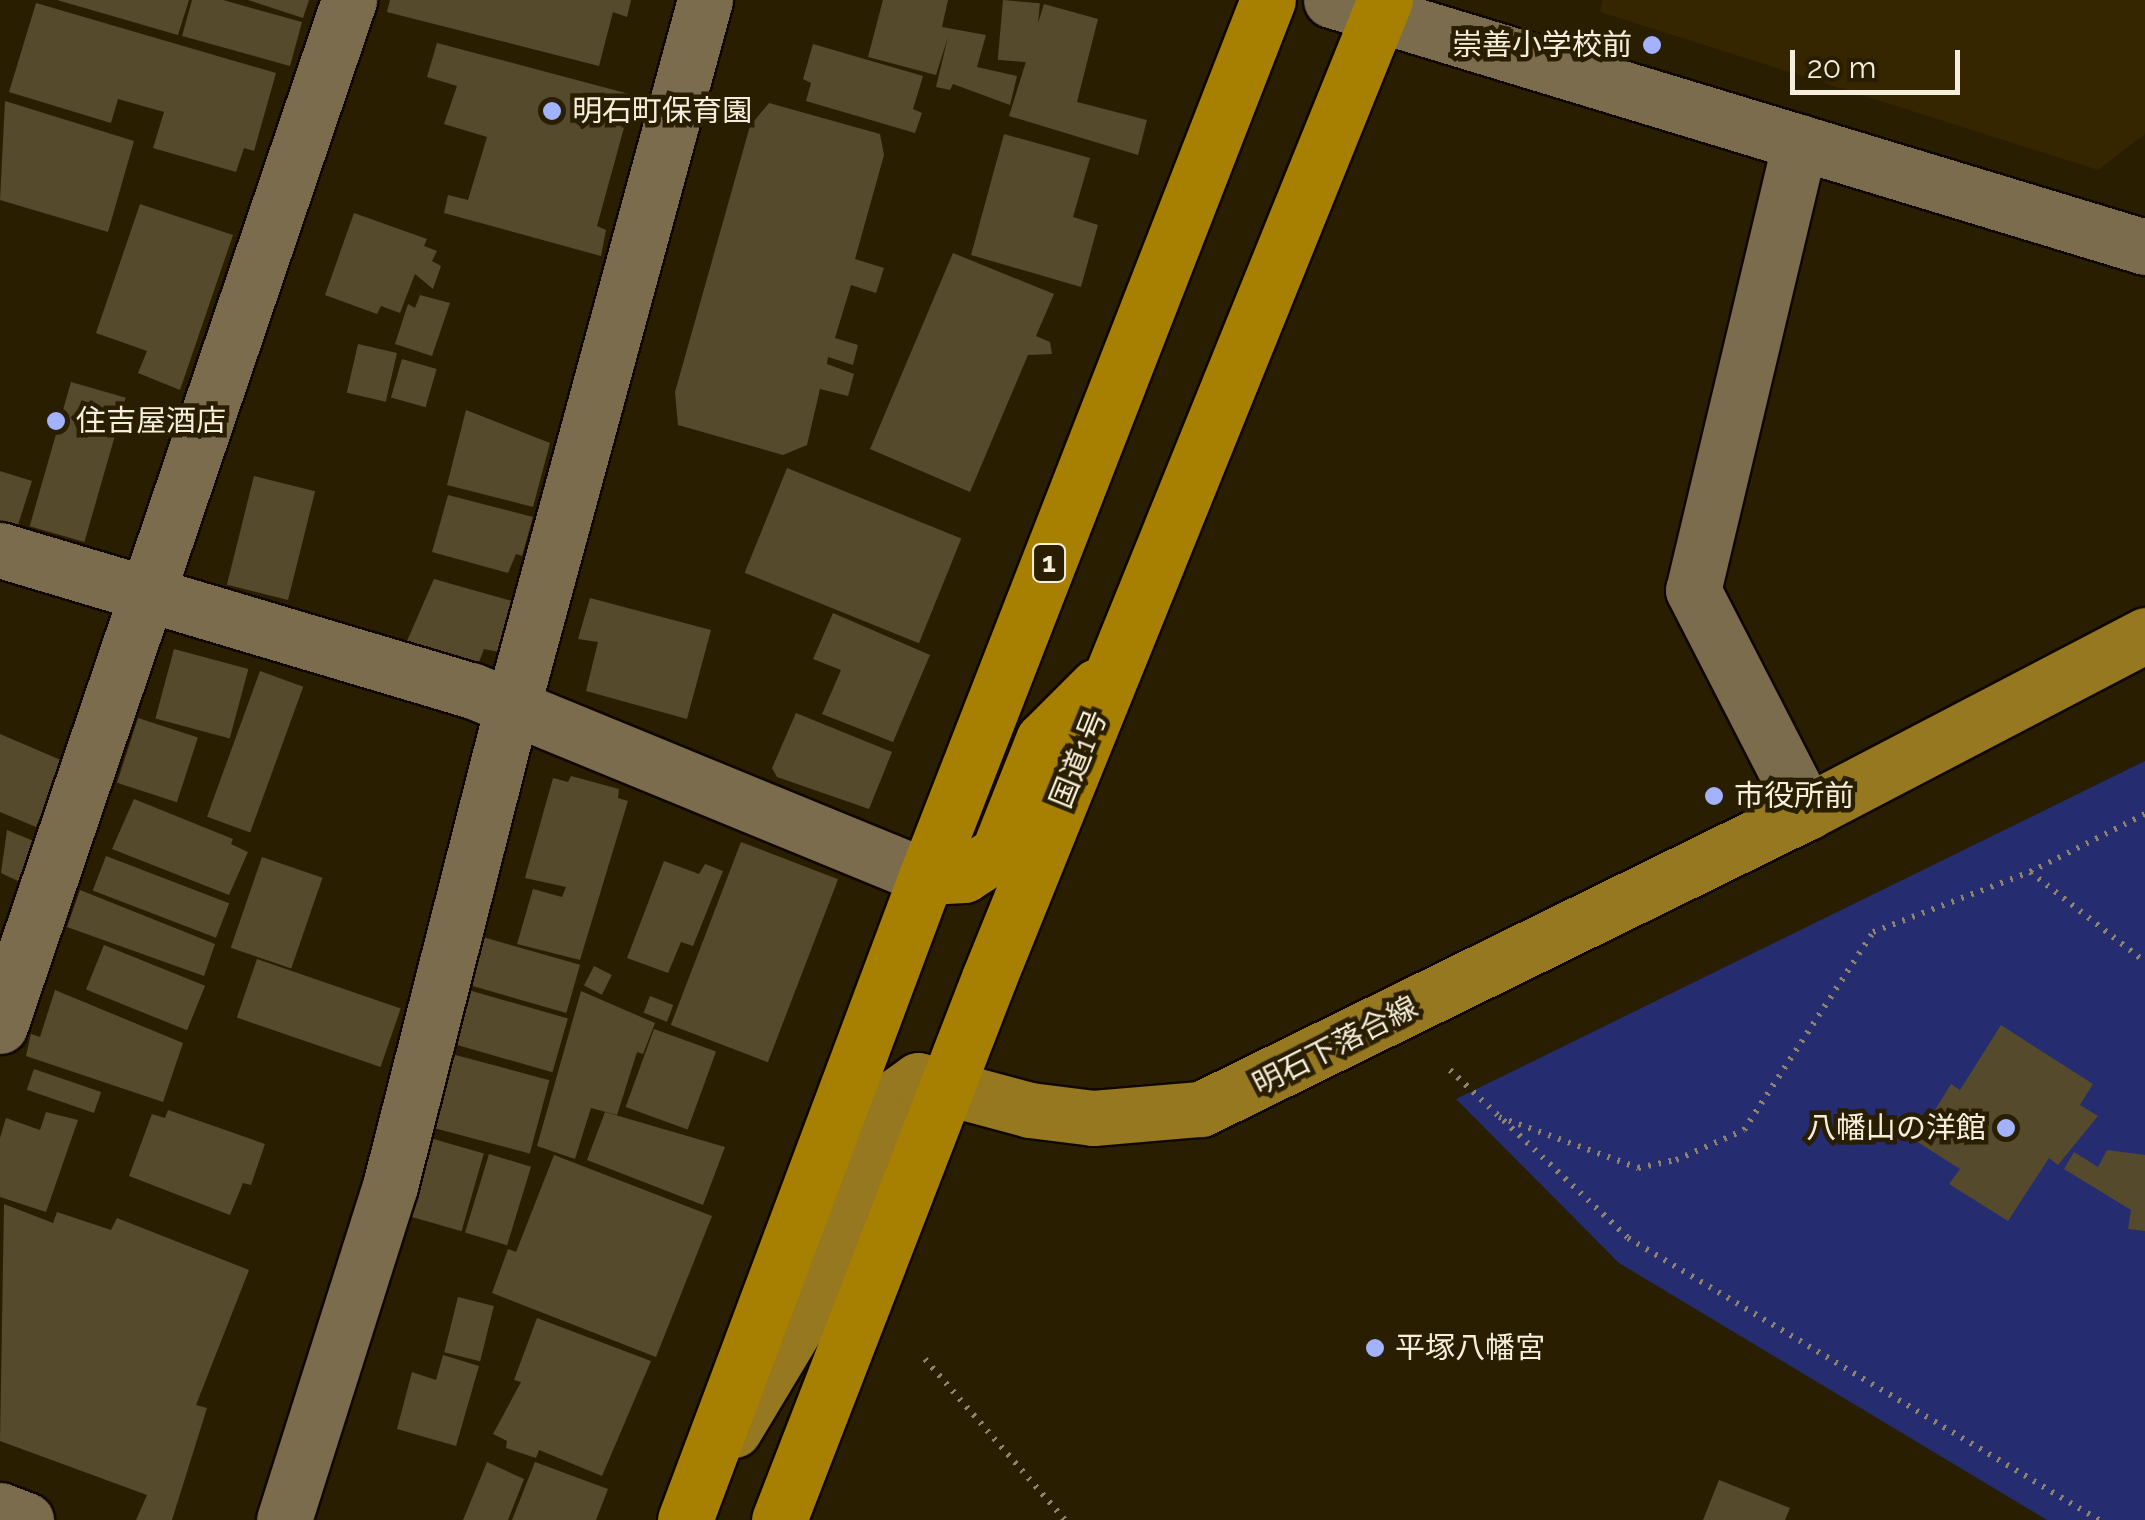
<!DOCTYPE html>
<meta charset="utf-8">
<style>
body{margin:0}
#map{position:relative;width:2145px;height:1520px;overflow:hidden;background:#2a1e01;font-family:Raleway,"Noto Sans JP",sans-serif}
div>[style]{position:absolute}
.built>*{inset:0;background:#352600}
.green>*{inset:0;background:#252c6f}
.building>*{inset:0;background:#564a2c;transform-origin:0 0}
.path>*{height:6px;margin-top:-3px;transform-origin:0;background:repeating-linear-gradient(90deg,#8e846d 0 2.5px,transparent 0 10.5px)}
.roads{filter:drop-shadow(2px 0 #100800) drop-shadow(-2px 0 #100800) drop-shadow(0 2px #100800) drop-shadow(0 -2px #100800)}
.minor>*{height:55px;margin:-27.5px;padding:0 27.5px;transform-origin:27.5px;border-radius:27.5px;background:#7a6c4d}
.major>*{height:55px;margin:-27.5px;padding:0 27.5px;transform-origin:27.5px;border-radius:27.5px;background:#95781f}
.highway>*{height:55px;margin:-27.5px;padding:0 27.5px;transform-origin:27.5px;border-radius:27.5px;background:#a78001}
.dots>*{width:28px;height:28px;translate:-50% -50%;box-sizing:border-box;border:5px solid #2a1e01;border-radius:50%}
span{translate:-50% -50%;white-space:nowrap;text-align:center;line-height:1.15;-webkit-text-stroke:9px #2a1e01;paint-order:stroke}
.shield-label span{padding:2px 8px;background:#2a1e01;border:2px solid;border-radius:8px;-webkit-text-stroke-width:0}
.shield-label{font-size:28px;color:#f5eedc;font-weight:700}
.poi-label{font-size:30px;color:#f5eedc}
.right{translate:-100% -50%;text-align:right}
.left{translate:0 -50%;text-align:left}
.street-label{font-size:30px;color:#f5eedc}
.scale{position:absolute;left:1790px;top:50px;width:170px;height:45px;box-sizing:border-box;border:5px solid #f5eedc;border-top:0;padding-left:12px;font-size:30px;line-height:35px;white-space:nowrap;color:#f5eedc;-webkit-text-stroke:8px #2a1e01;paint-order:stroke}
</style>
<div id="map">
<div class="built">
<i style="clip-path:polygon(1603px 0,2145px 0,2145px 134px,2098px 170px,1600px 12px)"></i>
</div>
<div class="green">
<i style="clip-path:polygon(2145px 761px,2145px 1520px,2047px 1520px,1619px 1263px,1456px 1099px)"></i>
</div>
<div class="building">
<i style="clip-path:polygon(57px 0,189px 0,178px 35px)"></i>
<i style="clip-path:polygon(192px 0,223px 0,302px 22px,290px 66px,182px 36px)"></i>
<i style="clip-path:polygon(248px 0,309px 0,303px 18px)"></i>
<i style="clip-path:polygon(390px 0,631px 0,627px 17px,613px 12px,599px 66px,387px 12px)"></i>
<i style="clip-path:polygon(883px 0,948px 0,942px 27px,986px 35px,977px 67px,1017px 76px,1010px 105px,953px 84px,950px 90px,936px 87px,948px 37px,936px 75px,868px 57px)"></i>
<i style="left:1003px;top:0;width:37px;height:60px;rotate:5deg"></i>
<i style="clip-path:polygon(36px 3px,276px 73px,254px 151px,244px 148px,236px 172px,153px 148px,164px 112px,118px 99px,111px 123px,9px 92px)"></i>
<i style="clip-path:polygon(1044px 4px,1098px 19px,1077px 102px,1147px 120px,1138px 155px,1009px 116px)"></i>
<i style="clip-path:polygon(437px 43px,633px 95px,597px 226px,606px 230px,601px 256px,444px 213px,448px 195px,468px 200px,487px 137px,444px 124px,457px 86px,427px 77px)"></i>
<i style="clip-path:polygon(813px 44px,923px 76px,913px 109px,922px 113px,915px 133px,806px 101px,811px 83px,803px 79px)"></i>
<i style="clip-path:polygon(5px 101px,134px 141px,108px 232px,0 200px)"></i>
<i style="clip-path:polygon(769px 103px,880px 134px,884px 155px,855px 259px,884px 268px,876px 293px,851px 285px,835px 338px,858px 345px,853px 365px,828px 357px,827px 364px,854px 374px,848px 396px,820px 389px,807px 445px,783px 455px,678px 425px,675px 392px,750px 126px)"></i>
<i style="clip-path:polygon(1004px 134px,1090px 158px,1073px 217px,1098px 225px,1081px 287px,971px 255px)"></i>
<i style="clip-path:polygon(140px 204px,233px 235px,180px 390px,138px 373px,147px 351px,96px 333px)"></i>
<i style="clip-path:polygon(354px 213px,427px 239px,424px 246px,437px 251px,432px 261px,441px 266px,433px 289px,415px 274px,400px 313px,381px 306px,377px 314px,325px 295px)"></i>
<i style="clip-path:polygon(953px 253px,1054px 294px,1036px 336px,1050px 342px,1052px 354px,1028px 355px,970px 492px,870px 449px)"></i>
<i style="clip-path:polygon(420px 295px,450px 303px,432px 356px,395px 344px,408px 304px,415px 308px)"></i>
<i style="left:358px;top:344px;width:40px;height:50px;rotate:13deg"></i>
<i style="left:402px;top:359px;width:36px;height:40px;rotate:16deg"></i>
<i style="left:71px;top:382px;width:57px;height:150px;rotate:16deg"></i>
<i style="clip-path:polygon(466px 410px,550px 443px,533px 507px,447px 485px)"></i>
<i style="left:787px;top:468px;width:188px;height:113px;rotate:22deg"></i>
<i style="clip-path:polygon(0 471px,32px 481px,17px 528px,0 523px)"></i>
<i style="left:254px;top:476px;width:63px;height:112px;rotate:14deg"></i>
<i style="clip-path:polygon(448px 495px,533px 517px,522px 556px,516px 554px,508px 573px,432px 552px)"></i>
<i style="clip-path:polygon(434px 579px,512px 601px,499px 652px,484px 649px,479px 662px,407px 641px)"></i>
<i style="clip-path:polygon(590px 598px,711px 630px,687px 719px,586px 691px,598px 642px,578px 639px)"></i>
<i style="clip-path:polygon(833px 613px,930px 655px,893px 742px,822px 714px,841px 670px,813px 659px)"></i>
<i style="left:174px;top:649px;width:77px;height:72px;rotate:15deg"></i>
<i style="left:260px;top:671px;width:46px;height:155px;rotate:20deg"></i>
<i style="clip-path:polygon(796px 713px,892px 752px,869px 809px,777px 777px,772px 768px)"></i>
<i style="left:138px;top:718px;width:63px;height:68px;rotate:18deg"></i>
<i style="clip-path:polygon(0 734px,63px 761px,36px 827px,0 812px)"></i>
<i style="clip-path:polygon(571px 776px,619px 789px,618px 798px,628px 801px,580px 960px,517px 944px,533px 889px,562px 897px,566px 887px,525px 878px,553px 778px,568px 782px)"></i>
<i style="clip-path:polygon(134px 799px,233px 839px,231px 844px,248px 852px,229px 895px,112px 849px)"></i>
<i style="clip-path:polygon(7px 830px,36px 842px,20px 882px,1px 873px)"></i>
<i style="left:741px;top:842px;width:104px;height:196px;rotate:21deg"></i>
<i style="left:106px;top:856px;width:132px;height:37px;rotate:21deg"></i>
<i style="left:262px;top:857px;width:64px;height:96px;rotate:19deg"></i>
<i style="clip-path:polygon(664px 861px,699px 874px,705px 864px,723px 871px,693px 946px,681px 942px,668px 973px,627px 958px)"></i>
<i style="clip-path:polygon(80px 890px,215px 944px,204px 976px,67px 927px)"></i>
<i style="left:483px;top:937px;width:101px;height:50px;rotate:16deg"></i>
<i style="left:104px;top:945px;width:109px;height:48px;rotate:22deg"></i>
<i style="left:257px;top:959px;width:152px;height:62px;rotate:19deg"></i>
<i style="left:594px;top:966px;width:20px;height:22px;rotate:27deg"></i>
<i style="left:465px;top:989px;width:107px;height:56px;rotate:16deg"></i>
<i style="clip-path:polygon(55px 990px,183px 1043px,163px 1102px,26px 1056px,31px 1034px,40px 1037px)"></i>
<i style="clip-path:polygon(581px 991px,655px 1023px,643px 1054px,637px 1052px,617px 1115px,591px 1108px,575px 1159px,537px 1146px)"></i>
<i style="left:650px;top:996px;width:25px;height:18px;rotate:21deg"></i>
<i style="clip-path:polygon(2001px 1025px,2093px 1084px,2080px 1105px,2098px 1116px,2058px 1165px,2049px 1158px,2008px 1221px,1949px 1184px,1960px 1169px,1916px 1141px,1951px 1084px,1960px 1090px)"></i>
<i style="left:654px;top:1029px;width:66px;height:83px;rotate:20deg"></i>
<i style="left:448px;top:1053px;width:105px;height:76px;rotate:15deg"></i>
<i style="left:34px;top:1069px;width:71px;height:22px;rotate:19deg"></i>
<i style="clip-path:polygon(168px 1110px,265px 1144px,251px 1185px,243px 1183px,230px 1215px,129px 1176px,152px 1114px,165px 1118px)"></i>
<i style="clip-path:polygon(46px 1112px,78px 1120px,46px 1212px,0 1197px,0 1138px,6px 1118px,40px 1130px)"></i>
<i style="clip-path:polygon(605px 1112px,725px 1147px,703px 1205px,587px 1160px)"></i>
<i style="left:430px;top:1138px;width:56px;height:81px;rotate:16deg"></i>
<i style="clip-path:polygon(2107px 1150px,2145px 1155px,2145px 1231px,2128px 1229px,2131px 1210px,2064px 1169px,2074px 1152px,2098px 1167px)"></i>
<i style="left:489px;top:1154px;width:44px;height:82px;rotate:17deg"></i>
<i style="clip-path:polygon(554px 1155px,712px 1216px,656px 1357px,492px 1293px,508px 1249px,516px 1252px)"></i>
<i style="clip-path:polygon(4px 1204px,53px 1223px,57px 1212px,111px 1230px,117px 1218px,249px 1270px,196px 1405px,207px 1408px,172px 1520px,136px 1520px,147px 1495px,0 1441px)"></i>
<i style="left:458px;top:1297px;width:37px;height:57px;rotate:14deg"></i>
<i style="clip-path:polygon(537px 1318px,651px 1361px,602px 1476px,539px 1450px,536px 1458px,506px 1448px,507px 1441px,493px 1434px,521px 1382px,514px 1380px)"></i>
<i style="clip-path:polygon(443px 1355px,479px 1366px,456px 1446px,397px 1429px,412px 1372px,436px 1380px)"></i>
<i style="clip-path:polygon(487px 1462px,524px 1479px,508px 1520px,463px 1520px)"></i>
<i style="clip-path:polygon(535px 1462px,608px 1489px,596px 1520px,512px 1520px)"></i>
<i style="clip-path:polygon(1719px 1480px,1790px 1508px,1785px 1520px,1703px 1520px)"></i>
</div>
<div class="path">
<i style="left:2030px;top:872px;width:146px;rotate:38deg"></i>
<i style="left:1450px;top:1070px;width:245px;rotate:43.3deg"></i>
<i style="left:1628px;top:1238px;width:549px;rotate:30.91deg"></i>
<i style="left:1499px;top:1117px;width:148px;rotate:20.1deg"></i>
<i style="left:1638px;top:1168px;width:39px;rotate:-12deg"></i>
<i style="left:1676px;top:1160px;width:74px;rotate:-23.8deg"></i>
<i style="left:1744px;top:1130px;width:236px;rotate:-56.9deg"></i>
<i style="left:1873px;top:932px;width:168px;rotate:-20.9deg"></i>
<i style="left:2030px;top:872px;width:129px;rotate:-26.8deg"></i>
<i style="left:925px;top:1359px;width:213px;rotate:49deg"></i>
</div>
<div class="roads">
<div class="minor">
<i style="left:1331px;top:0;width:851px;rotate:16.88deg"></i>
<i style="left:1800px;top:142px;width:461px;rotate:103.4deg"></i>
<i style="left:1693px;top:590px;width:250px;rotate:62.8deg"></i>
<i style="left:0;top:550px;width:491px;rotate:16.6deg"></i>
<i style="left:471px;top:690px;width:492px;rotate:22.3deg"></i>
<i style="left:0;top:1026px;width:1084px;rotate:-71.21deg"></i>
<i style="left:0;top:1510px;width:28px;rotate:21deg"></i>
<i style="left:284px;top:1520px;width:350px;rotate:-72.4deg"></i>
<i style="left:390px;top:1186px;width:493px;rotate:-75.7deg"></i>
<i style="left:512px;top:708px;width:734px;rotate:-74.75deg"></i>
</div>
<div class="major">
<i style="left:734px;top:1430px;width:163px;rotate:-59deg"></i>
<i style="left:818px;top:1290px;width:209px;rotate:-68.1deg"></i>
<i style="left:896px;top:1096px;width:27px;rotate:-36deg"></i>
<i style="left:918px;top:1080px;width:116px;rotate:15deg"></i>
<i style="left:1030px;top:1110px;width:64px;rotate:7.2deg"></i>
<i style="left:1093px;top:1118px;width:108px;rotate:-4.8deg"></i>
<i style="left:1201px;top:1109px;width:675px;rotate:-26.11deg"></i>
<i style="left:1807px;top:812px;width:382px;rotate:-27.6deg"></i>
</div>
<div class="highway">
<i style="left:926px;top:877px;width:38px;rotate:-3deg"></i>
<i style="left:964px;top:875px;width:40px;rotate:-32.9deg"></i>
<i style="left:998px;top:853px;width:122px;rotate:-68.3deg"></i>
<i style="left:1043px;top:740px;width:76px;rotate:-45deg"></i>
<i style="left:685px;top:1520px;width:687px;rotate:-69.45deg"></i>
<i style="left:926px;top:877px;width:941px;rotate:-68.7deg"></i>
<i style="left:779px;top:1520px;width:581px;rotate:-68.82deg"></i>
<i style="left:989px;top:978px;width:1055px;rotate:-67.96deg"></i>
</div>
</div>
<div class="dots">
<i style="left:1652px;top:45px;background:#a2b2fd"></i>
<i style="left:552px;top:111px;background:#a2b2fd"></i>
<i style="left:56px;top:421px;background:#a2b2fd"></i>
<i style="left:1714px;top:796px;background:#a2b2fd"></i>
<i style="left:2006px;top:1128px;background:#a2b2fd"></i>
<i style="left:1375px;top:1348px;background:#a2b2fd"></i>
</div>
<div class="shield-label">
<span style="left:1049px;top:563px">1</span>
</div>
<div class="poi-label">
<span class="right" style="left:1632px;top:45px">崇善小学校前</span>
<span class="left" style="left:572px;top:111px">明石町保育園</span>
<span class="left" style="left:76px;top:421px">住吉屋酒店</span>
<span class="left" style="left:1734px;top:796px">市役所前</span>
<span class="right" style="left:1986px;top:1128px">八幡山の洋館</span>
<span class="left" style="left:1395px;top:1348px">平塚八幡宮</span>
</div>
<div class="street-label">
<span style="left:1079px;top:759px;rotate:-68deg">国道1号</span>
<span style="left:1335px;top:1046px;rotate:-27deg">明石下落合線</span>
</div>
<div class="scale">20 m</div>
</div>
